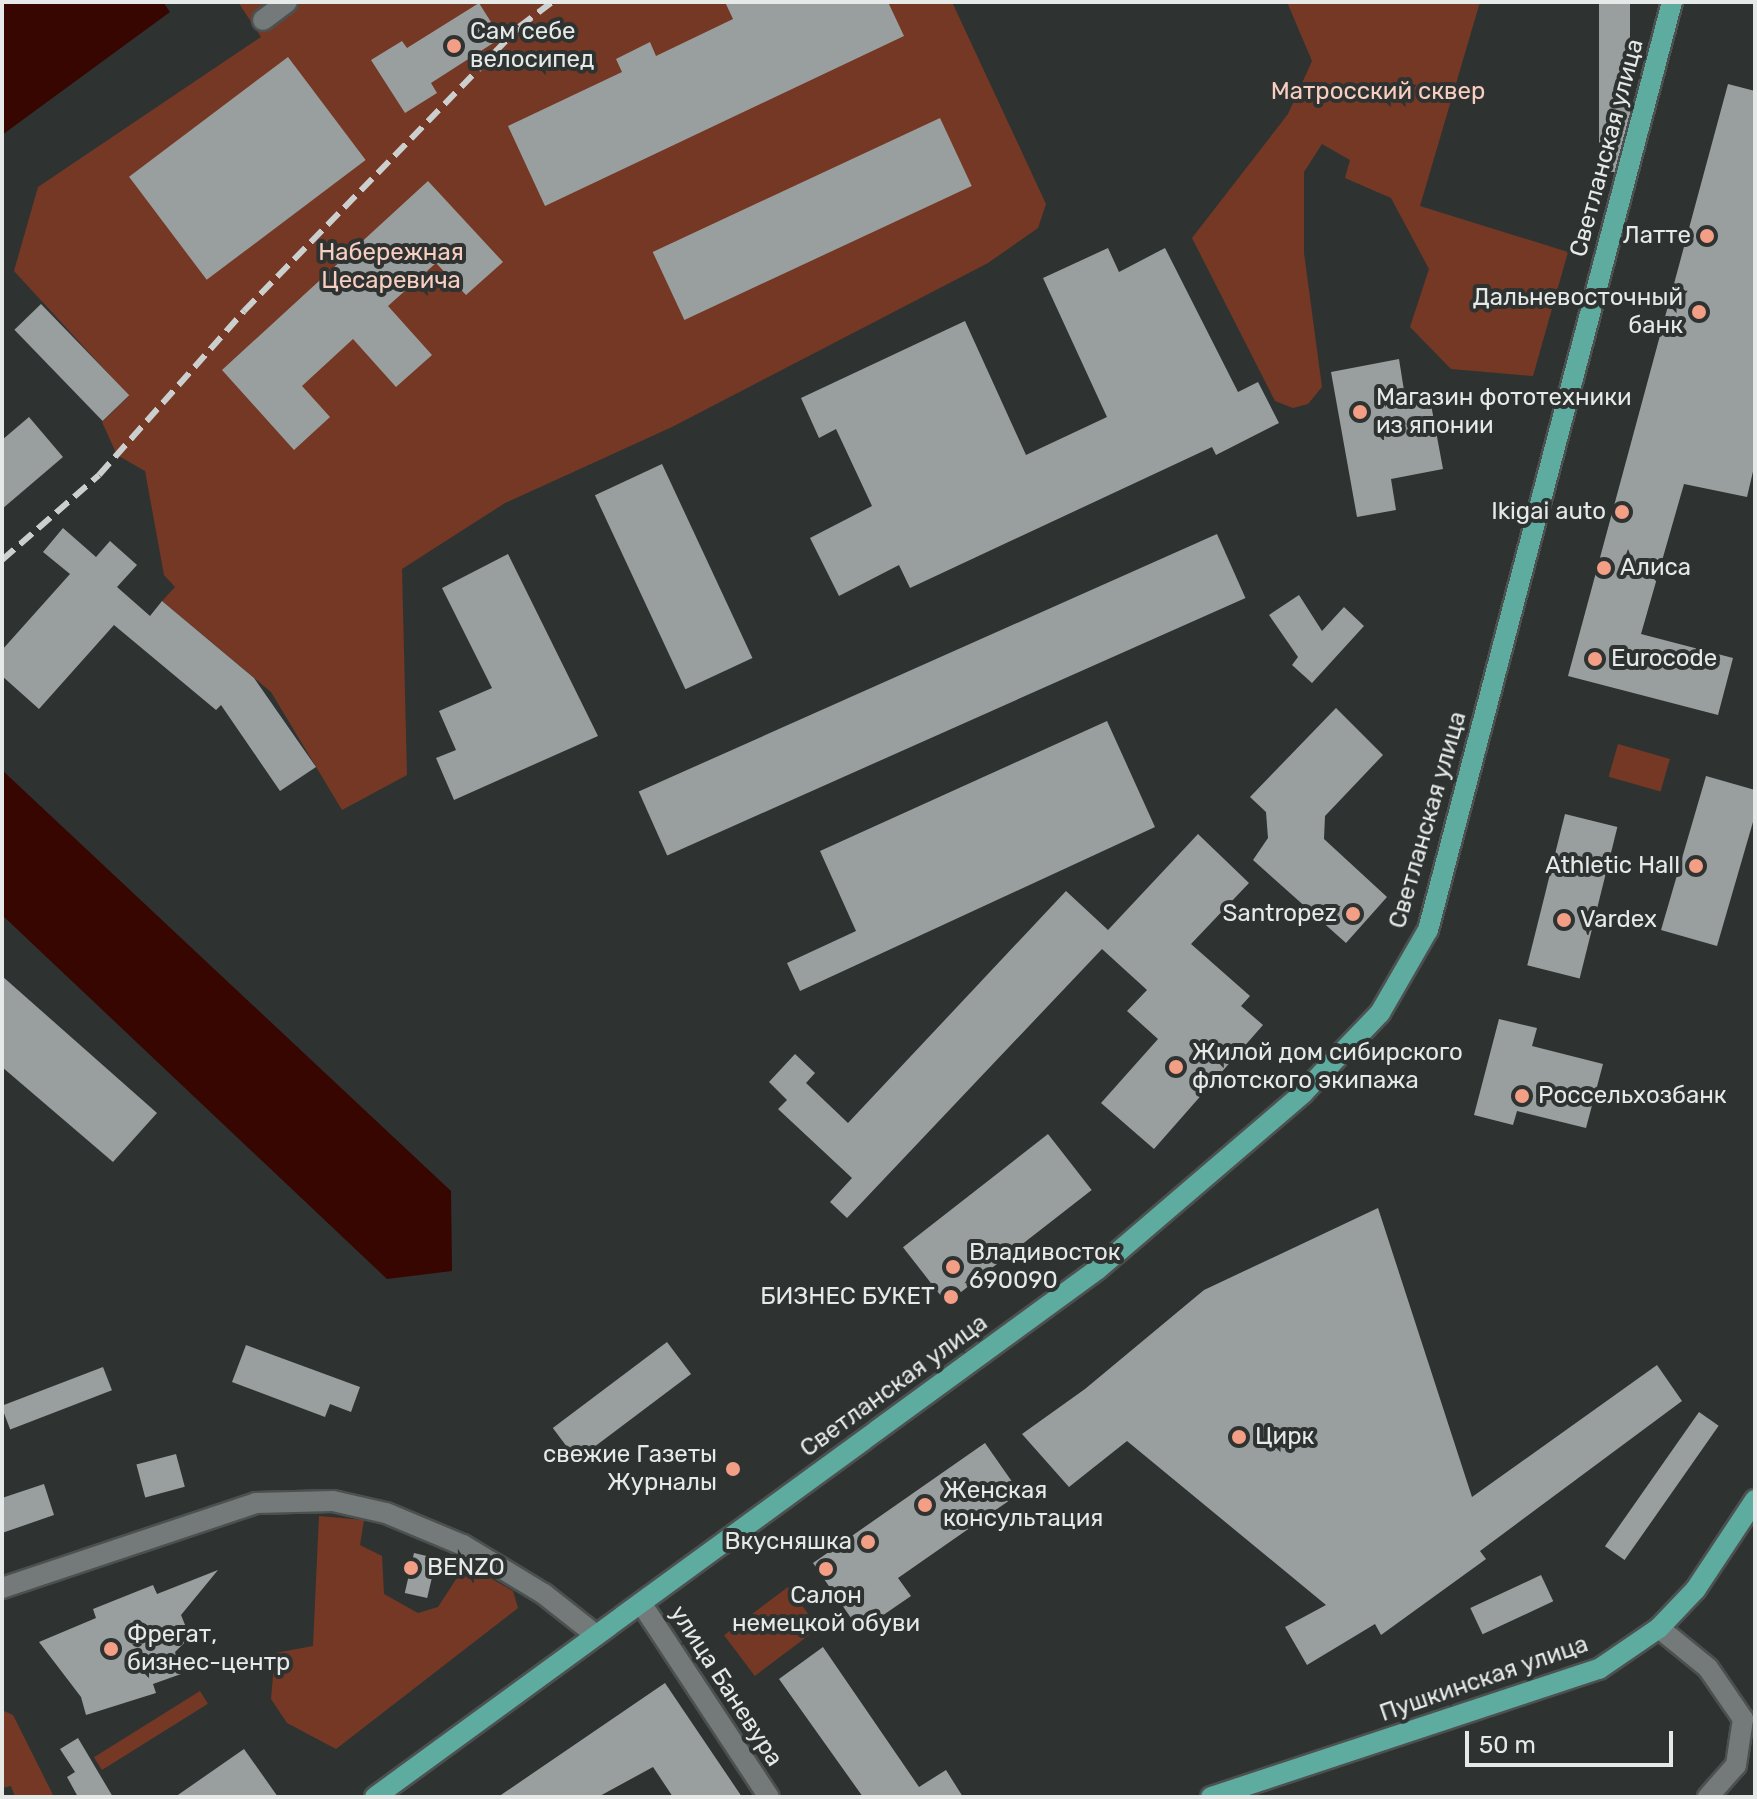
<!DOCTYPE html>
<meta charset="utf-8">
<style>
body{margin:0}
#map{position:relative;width:1757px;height:1799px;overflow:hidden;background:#2e3332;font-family:Rubik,sans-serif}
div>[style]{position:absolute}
.green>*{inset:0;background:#753825;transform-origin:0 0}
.water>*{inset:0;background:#370600}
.building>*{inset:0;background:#999f9e;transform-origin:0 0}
.roads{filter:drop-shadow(2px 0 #4c5150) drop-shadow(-2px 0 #4c5150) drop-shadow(0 2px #4c5150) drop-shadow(0 -2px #4c5150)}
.minor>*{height:20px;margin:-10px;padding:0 10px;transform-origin:10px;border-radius:10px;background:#747a79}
.major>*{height:20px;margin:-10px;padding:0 10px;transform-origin:10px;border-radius:10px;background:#5eaba0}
.rail>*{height:6px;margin-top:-3px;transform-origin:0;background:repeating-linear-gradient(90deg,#cbcfce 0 16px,transparent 0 24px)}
.dots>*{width:22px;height:22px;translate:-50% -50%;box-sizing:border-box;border:4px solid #2e3332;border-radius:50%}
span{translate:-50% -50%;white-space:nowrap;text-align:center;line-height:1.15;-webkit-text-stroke:8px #2e3332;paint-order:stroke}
.poi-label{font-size:24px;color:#e5e9e8}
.left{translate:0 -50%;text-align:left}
.right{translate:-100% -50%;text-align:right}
.park-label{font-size:24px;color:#f8cec0}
.street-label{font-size:24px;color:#e5e9e8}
.frame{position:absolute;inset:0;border:4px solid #e5e9e8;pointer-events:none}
.scale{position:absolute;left:1465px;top:1731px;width:208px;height:36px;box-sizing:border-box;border:4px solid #e5e9e8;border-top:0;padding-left:10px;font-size:24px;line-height:28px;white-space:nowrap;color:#e5e9e8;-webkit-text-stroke:6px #2e3332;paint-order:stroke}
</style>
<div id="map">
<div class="green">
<i style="clip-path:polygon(238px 2px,952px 2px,1046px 204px,1038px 228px,988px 263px,672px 427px,505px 503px,402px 569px,407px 775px,342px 810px,271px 692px,162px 601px,175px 587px,164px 575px,145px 471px,117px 455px,102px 422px,129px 396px,14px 271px,38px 187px,261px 37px)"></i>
<i style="clip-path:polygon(1287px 2px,1480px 2px,1420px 206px,1568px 252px,1533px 376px,1451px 369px,1410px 327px,1429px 269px,1391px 198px,1345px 178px,1350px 160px,1322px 144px,1304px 172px,1304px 253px,1322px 387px,1308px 404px,1293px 408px,1275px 401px,1192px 238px,1288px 114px,1312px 61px)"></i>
<i style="left:1618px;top:744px;width:54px;height:34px;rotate:16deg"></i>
<i style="clip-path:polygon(319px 1516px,364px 1520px,360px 1545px,382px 1556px,384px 1594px,418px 1613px,438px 1607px,466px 1564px,513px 1591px,518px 1608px,336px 1749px,287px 1723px,271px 1699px,275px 1653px,313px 1646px)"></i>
<i style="left:788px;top:1587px;width:51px;height:80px;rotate:53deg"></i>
<i style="left:200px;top:1691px;width:15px;height:125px;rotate:58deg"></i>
<i style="clip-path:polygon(2px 1710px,13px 1715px,54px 1797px,15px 1797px,11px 1786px,2px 1788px)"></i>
</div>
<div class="water">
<i style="clip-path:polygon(2px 2px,163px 2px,170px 12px,2px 135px)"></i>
<i style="clip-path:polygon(2px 770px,451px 1191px,452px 1271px,387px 1279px,2px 915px)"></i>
</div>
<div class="building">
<i style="clip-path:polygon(725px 2px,888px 2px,904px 36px,545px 206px,508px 126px,622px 72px,616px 59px,650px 42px,656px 56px,733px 19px)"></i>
<i style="left:1599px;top:2px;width:31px;height:170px"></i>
<i style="clip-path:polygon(479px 3px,501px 38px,431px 83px,437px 93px,405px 113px,371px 60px,402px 41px,407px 48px)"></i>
<i style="left:288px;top:57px;width:129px;height:199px;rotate:53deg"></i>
<i style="clip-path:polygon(1728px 84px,1755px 91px,1755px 463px,1747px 497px,1684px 484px,1641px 634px,1733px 658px,1718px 715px,1568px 676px)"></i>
<i style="left:940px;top:118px;width:75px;height:317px;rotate:65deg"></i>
<i style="clip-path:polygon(428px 181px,503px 262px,466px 295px,436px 263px,388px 306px,432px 355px,396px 387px,353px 339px,302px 386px,330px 417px,294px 450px,222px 370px)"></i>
<i style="clip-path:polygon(1108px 248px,1119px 272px,1165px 248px,1238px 392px,1258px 382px,1279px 423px,1216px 455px,1212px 447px,910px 588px,899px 565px,839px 596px,810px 538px,872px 506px,836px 429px,819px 438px,801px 398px,965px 321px,1026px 455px,1107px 417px,1043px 278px)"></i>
<i style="left:41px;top:304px;width:127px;height:37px;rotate:46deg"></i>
<i style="clip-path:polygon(1399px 359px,1406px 403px,1430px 399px,1443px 469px,1391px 479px,1396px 510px,1357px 517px,1331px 372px)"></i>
<i style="clip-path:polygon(29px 417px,63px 457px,2px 509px,2px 440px)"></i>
<i style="left:662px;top:464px;width:214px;height:74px;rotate:65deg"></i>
<i style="clip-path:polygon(63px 528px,96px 557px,110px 541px,137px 565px,117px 587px,150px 616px,162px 601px,254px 678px,316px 767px,280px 791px,221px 705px,216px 710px,114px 625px,39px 709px,2px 676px,2px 650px,70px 574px,43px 552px)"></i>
<i style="left:1217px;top:534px;width:70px;height:633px;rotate:66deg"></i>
<i style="clip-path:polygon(508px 554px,598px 736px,454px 800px,436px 758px,456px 750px,439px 711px,492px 688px,442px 588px)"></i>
<i style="clip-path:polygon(1299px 595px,1322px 631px,1344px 607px,1364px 626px,1312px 683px,1292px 665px,1298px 657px,1269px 615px)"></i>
<i style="clip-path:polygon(1336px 708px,1383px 755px,1325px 816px,1324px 839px,1387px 897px,1346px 943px,1253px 860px,1268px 838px,1266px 812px,1250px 797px)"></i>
<i style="clip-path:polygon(1107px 721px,1155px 827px,800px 991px,787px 963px,856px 931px,820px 851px)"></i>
<i style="clip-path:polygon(1706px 776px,1755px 790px,1755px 815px,1717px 946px,1661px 930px)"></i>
<i style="left:1565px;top:814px;width:54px;height:156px;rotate:14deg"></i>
<i style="clip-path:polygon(1198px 834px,1249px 883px,1191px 944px,1250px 996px,1241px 1006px,1263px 1025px,1154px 1149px,1101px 1103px,1158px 1039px,1127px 1011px,1147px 990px,1102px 949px,847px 1218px,830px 1202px,852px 1178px,778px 1109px,787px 1100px,769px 1082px,795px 1054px,815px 1073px,806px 1083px,848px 1123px,1066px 891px,1108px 930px)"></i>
<i style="clip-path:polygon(2px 976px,157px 1113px,113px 1162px,2px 1067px)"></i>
<i style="clip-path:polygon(1499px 1019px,1537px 1028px,1532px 1046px,1603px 1064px,1586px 1128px,1517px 1111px,1513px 1125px,1474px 1115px)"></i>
<i style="left:1048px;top:1134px;width:71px;height:184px;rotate:52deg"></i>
<i style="clip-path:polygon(1378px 1208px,1472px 1497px,1657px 1365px,1682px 1401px,1480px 1551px,1486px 1559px,1381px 1635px,1375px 1624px,1307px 1665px,1285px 1627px,1326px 1605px,1127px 1441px,1069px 1487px,1022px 1434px,1085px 1389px,1204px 1290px)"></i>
<i style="left:667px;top:1342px;width:40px;height:143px;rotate:53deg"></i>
<i style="clip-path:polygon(246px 1345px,360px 1387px,351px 1412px,330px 1404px,325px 1417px,232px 1382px)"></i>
<i style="left:103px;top:1367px;width:25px;height:109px;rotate:69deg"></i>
<i style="left:1699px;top:1412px;width:24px;height:164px;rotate:35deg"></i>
<i style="clip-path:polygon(985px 1443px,1020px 1493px,898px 1578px,911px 1596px,860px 1631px,813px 1563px)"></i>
<i style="left:176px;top:1454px;width:34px;height:41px;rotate:75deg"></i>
<i style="clip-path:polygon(44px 1484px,54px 1515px,2px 1533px,2px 1498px)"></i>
<i style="left:414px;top:1553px;width:23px;height:41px;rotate:13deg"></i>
<i style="clip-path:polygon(218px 1570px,181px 1615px,190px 1637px,175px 1652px,181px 1674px,153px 1684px,156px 1693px,86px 1715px,81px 1697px,39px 1642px,96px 1618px,93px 1609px,153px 1585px,157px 1594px)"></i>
<i style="left:1541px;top:1575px;width:29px;height:78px;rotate:65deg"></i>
<i style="clip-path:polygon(823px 1647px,919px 1787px,946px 1770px,963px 1797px,863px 1797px,779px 1679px)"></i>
<i style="clip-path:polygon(665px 1683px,742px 1797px,673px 1797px,653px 1767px,598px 1797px,498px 1797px)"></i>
<i style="clip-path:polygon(78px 1738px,110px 1792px,113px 1797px,78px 1797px,67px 1777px,75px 1772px,60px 1749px)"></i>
<i style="clip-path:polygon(244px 1749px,278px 1797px,175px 1797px)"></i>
</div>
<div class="roads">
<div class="minor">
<i style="left:263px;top:20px;width:30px;rotate:-37deg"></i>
<i style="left:2px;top:1588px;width:268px;rotate:-18.5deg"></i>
<i style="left:256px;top:1503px;width:77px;rotate:-1.5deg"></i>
<i style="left:333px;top:1501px;width:54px;rotate:12.8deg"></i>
<i style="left:386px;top:1513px;width:83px;rotate:22.6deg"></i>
<i style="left:463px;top:1545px;width:95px;rotate:31.2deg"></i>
<i style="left:544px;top:1594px;width:66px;rotate:38.3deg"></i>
<i style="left:641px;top:1603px;width:232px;rotate:56.6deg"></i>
<i style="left:1659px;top:1628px;width:63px;rotate:39.2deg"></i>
<i style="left:1708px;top:1668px;width:62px;rotate:55.5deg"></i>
<i style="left:1743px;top:1719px;width:47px;rotate:98.7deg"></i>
<i style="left:1736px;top:1765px;width:43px;rotate:131.2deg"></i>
</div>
<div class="major">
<i style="left:375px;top:1797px;width:895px;rotate:-36.14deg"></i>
<i style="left:1098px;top:1269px;width:270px;rotate:-40.6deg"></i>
<i style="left:1303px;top:1093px;width:111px;rotate:-46.1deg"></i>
<i style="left:1380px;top:1013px;width:96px;rotate:-60deg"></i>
<i style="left:1428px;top:930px;width:960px;rotate:-75.27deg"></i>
<i style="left:1211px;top:1797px;width:409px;rotate:-18.3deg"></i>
<i style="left:1599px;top:1669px;width:73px;rotate:-34.3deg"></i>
<i style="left:1659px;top:1628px;width:54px;rotate:-46.5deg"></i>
<i style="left:1696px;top:1589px;width:107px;rotate:-56.5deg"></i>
</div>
</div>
<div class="rail">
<i style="left:2px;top:560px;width:129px;rotate:-41.2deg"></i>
<i style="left:99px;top:475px;width:219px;rotate:-48.5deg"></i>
<i style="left:244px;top:311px;width:395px;rotate:-45.9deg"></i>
<i style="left:519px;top:27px;width:41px;rotate:-37.1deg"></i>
</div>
<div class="dots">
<i style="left:454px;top:46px;background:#f39f85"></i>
<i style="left:1707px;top:236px;background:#f39f85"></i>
<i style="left:1699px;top:312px;background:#f39f85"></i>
<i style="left:1360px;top:412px;background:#f39f85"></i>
<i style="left:1622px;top:512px;background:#f39f85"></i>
<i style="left:1604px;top:568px;background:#f39f85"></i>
<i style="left:1595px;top:659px;background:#f39f85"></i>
<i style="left:1696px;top:866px;background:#f39f85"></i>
<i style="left:1353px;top:914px;background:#f39f85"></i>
<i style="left:1564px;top:920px;background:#f39f85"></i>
<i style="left:1176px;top:1067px;background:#f39f85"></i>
<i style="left:1522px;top:1096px;background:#f39f85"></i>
<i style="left:953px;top:1267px;background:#f39f85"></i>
<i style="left:951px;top:1297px;background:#f39f85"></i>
<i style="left:1239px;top:1437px;background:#f39f85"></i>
<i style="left:733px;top:1469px;background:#f39f85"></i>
<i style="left:925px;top:1505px;background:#f39f85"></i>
<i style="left:868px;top:1542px;background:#f39f85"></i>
<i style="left:411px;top:1568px;background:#f39f85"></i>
<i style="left:826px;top:1569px;background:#f39f85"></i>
<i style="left:111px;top:1649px;background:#f39f85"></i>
</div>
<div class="poi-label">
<span class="left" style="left:470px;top:46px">Сам себе<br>велосипед</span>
<span class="right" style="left:1691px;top:236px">Латте</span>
<span class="right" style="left:1683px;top:312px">Дальневосточный<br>банк</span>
<span class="left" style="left:1376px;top:412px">Магазин фототехники<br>из японии</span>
<span class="right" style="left:1606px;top:512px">Ikigai auto</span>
<span class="left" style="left:1620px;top:568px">Алиса</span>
<span class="left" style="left:1611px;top:659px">Eurocode</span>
<span class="right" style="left:1680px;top:866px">Athletic Hall</span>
<span class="right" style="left:1337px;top:914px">Santropez</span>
<span class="left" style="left:1580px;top:920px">Vardex</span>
<span class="left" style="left:1192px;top:1067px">Жилой дом сибирского<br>флотского экипажа</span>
<span class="left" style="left:1538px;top:1096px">Россельхозбанк</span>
<span class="left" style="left:969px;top:1267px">Владивосток<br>690090</span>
<span class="right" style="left:935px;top:1297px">БИЗНЕС БУКЕТ</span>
<span class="left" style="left:1255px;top:1437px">Цирк</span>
<span class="right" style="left:717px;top:1469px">свежие Газеты<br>Журналы</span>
<span class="left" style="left:943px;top:1505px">Женская<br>консультация</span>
<span class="right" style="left:852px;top:1542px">Вкусняшка</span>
<span class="left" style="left:427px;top:1568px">BENZO</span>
<span style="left:826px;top:1610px">Салон<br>немецкой обуви</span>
<span class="left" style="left:127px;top:1649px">Фрегат,<br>бизнес-центр</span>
</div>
<div class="park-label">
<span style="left:1378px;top:92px">Матросский сквер</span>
<span style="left:391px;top:267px">Набережная<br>Цесаревича</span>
</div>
<div class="street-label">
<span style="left:1607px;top:148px;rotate:-75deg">Светланская улица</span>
<span style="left:1428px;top:820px;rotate:-74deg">Светланская улица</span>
<span style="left:894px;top:1386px;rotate:-36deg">Светланская улица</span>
<span style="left:1484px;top:1679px;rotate:-19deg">Пушкинская улица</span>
<span style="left:726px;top:1686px;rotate:57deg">улица Баневура</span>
</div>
<div class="frame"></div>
<div class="scale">50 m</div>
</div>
